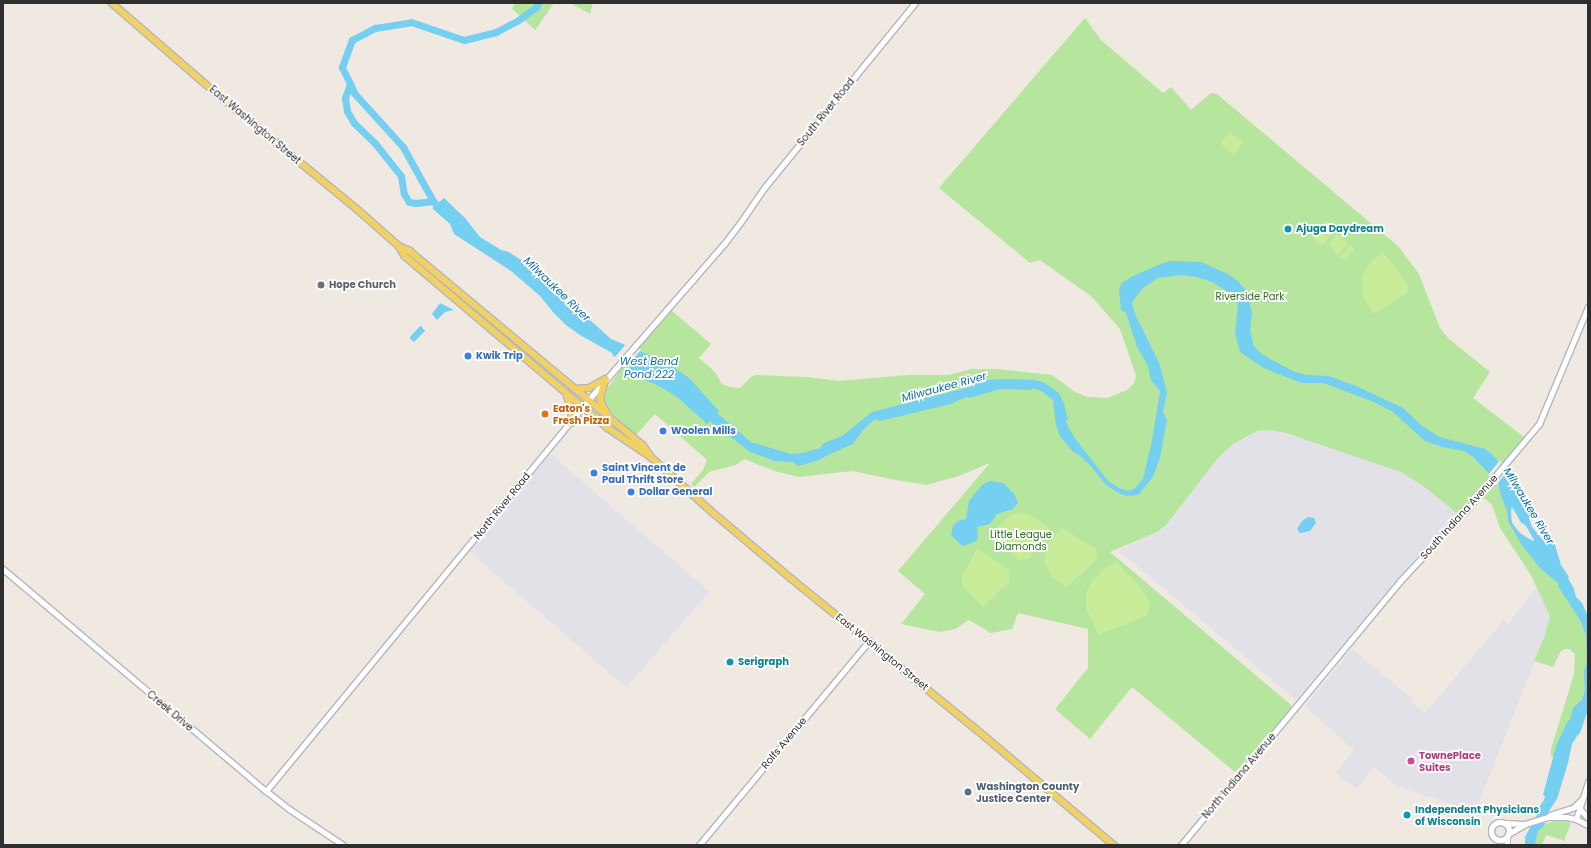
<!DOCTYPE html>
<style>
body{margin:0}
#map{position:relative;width:1591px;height:848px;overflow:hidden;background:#efe9e1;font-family:Poppins,sans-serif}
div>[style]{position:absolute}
.industrial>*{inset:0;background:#e3e1e8;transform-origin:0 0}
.green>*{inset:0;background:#b6e59e}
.pitch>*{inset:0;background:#c9ec9a;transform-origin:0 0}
.water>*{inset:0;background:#75cff0}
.pier>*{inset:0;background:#efe9e1}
.river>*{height:7px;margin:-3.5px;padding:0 3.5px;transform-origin:3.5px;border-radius:3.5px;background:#75cff0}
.roads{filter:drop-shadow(1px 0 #b4b7c1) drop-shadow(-1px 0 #b4b7c1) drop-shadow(0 1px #b4b7c1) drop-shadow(0 -1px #b4b7c1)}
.secondary>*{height:5px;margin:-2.5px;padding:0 2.5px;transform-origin:2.5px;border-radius:2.5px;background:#fff}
.secondary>.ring{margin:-2.5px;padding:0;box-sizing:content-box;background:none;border:5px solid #fff;border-radius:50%}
.primary>*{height:5.5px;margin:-2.75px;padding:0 2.75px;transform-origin:2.75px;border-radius:2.75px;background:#f2d163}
.dots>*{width:11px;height:11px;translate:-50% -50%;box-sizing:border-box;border:2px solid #fff;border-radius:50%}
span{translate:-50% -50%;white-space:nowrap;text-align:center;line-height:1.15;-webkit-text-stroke:3.5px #fff;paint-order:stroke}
.street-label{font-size:10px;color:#2e2e2e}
.culture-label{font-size:10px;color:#0d838f;font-weight:700}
.left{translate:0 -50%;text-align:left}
.worship-label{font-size:10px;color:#5b616d;font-weight:700}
.park-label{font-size:10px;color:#2c6e1b}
.shop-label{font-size:10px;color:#366cbe;font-weight:700}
.food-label{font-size:10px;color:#c56008;font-weight:700}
.hotel-label{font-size:10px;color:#b23c85;font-weight:700}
.service-label{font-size:10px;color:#4e5e75;font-weight:700}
.water-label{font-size:11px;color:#0d6fa3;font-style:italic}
.frame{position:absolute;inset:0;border:4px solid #2e2e2e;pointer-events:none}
</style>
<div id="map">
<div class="industrial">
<i style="clip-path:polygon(1269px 430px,1306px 439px,1401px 472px,1426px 488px,1459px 515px,1413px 561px,1296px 700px,1118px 550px,1157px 532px,1166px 525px,1218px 458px,1233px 444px,1257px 431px)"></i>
<i style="left:551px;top:454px;width:210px;height:127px;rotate:41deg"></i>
<i style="clip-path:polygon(1537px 587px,1550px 616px,1544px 638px,1475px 812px,1405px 789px,1393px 783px,1374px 767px,1356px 789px,1336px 773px,1354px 750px,1305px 706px,1352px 649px,1414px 700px,1412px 703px,1425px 713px,1504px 620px,1508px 624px)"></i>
</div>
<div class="green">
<i style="clip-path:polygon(515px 3px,554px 3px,535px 30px,512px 9px)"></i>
<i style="clip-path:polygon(570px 3px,593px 3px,590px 14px)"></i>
<i style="clip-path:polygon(1085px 18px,1101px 40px,1163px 93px,1171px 87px,1191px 110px,1211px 93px,1217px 94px,1399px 247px,1419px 274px,1440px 328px,1448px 338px,1490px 372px,1473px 398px,1524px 437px,1459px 515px,1426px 488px,1401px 472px,1286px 433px,1269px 430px,1257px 431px,1233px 444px,1218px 458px,1166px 525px,1157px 532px,1110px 552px,1291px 705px,1291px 708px,1256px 750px,1235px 772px,1132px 687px,1090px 739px,1055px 709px,1088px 668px,1088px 629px,1018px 613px,1012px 629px,991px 633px,969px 620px,955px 629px,939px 632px,901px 624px,925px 594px,898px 571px,990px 463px,956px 477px,926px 485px,896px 480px,852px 471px,799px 477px,775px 471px,744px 459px,736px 465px,709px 472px,694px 487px,691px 484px,703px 470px,707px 460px,655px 414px,636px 435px,608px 410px,603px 400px,605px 392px,618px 373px,671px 310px,711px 344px,699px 358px,715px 372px,722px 384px,730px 387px,740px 388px,752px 376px,757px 375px,806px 377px,839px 381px,909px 375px,949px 375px,971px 369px,997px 369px,1052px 375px,1075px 392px,1088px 397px,1108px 398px,1127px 390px,1134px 383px,1136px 376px,1120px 329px,1092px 297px,1040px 260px,1030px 263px,939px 188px)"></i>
<i style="clip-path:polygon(1496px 482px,1504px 497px,1515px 531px,1558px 581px,1582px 622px,1587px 636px,1588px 666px,1584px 698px,1571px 719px,1554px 757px,1551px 756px,1551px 749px,1574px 674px,1575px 654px,1570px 649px,1565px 649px,1561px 651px,1553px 667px,1534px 661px,1544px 638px,1550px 616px,1531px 575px,1500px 528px,1492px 505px,1483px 497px)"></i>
<i style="clip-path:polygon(1554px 821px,1564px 821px,1571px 823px,1565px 838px,1565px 841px,1546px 835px,1542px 845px,1535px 845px,1538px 831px,1545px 824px)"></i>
</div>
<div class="pitch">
<i style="left:1230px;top:132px;width:17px;height:15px;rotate:40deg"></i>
<i style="left:1326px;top:221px;width:13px;height:9px;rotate:39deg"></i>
<i style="left:1319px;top:229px;width:13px;height:11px;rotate:42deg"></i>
<i style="left:1336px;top:234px;width:7px;height:14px;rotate:34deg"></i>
<i style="left:1343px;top:239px;width:7px;height:16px;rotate:45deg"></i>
<i style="left:1350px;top:245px;width:6px;height:15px;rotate:39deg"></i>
<i style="clip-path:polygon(1383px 252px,1408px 285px,1407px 293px,1374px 314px,1363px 296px,1361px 278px,1370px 263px)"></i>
<i style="clip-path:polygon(1022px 512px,1031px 515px,1050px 528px,1028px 559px,1019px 560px,991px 533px,1011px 515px)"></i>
<i style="clip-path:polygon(1062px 528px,1096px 549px,1097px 559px,1066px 588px,1051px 575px,1044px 561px,1047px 545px)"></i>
<i style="clip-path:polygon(977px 548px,1004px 566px,1009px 571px,1010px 581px,983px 607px,963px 586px,962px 582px,962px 577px)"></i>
<i style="clip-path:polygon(1116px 562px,1139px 586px,1150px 602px,1147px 615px,1099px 635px,1086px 608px,1086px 592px,1093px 580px,1104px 570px)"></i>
</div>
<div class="water">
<i style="clip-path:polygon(evenodd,444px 198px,465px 218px,480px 237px,501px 250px,509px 252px,536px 270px,573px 312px,582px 314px,581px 319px,590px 320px,611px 339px,667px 363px,689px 378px,719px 411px,717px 413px,751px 442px,791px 454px,803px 453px,820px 448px,824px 443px,842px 436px,872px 412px,970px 387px,986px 380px,1004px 379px,1034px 380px,1043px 382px,1059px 393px,1064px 404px,1067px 416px,1068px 419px,1065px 421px,1074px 437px,1108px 481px,1119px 488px,1128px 491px,1134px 489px,1143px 479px,1152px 440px,1160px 392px,1158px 388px,1151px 381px,1148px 366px,1137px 347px,1126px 313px,1121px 310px,1119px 288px,1123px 282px,1133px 276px,1163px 263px,1171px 261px,1201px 262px,1228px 274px,1239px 282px,1247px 292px,1252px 313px,1250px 330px,1254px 346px,1259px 352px,1270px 359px,1295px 372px,1307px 375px,1329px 376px,1356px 386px,1403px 408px,1422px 426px,1440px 437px,1485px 449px,1491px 453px,1498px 461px,1507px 475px,1532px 502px,1533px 507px,1529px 519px,1532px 527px,1542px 539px,1553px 541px,1555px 545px,1561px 565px,1569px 577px,1568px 578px,1574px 589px,1576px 597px,1582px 603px,1588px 616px,1588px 710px,1580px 733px,1577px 736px,1572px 744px,1568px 763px,1557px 799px,1549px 811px,1544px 826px,1538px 831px,1535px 845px,1525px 845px,1525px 837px,1537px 815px,1536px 812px,1544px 800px,1545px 796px,1543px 795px,1556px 746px,1567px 722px,1570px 720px,1573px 708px,1582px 700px,1585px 690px,1584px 671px,1587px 661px,1586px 635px,1580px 620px,1558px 586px,1559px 584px,1540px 568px,1521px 544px,1508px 521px,1507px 511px,1501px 496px,1498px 483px,1473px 457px,1464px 451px,1442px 447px,1425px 441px,1393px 412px,1374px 402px,1323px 383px,1302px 383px,1278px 374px,1262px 367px,1240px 352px,1235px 333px,1238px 304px,1228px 292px,1212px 282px,1197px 277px,1181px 275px,1158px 278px,1143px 288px,1132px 302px,1135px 314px,1160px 365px,1167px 393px,1163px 412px,1167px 420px,1160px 458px,1153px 477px,1138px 495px,1126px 496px,1115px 491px,1105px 484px,1091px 466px,1079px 455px,1073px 452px,1060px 436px,1056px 425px,1053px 400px,1043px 392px,1033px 388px,1032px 390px,1000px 389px,970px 398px,966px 397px,951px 404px,888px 419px,879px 421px,875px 419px,863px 430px,853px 444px,830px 454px,819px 460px,798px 466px,793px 462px,775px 461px,750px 452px,710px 421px,707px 424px,677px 397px,659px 386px,627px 372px,632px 365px,613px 356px,612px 353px,580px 335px,566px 325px,553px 312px,540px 296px,511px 271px,454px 234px,450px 224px,432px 208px,444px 198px,1513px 499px,1516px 504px,1520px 521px,1526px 526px,1534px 540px,1533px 541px,1520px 533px,1512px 523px,1511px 513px,1513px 499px)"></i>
<i style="clip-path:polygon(440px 303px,454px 310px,445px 312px,437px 320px,432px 314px)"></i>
<i style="clip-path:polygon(421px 326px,425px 331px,414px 342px,410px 339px,410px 337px,419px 327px)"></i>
<i style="clip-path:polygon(990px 481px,1003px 483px,1014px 494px,1018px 503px,1013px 509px,997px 514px,990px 524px,977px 527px,978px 537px,976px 541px,964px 546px,961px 545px,951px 535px,953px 526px,958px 521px,966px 519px,969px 501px,982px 485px)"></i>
<i style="clip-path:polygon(1308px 517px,1314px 518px,1316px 523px,1310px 531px,1300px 533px,1297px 529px,1302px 521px)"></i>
</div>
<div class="pier">
<i style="clip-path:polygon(627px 343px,641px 350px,628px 365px,614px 358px)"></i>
<i style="clip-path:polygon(1500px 460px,1507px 472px,1496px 485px,1488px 475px)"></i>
</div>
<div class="river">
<i style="left:350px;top:84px;width:15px;rotate:110deg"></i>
<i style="left:345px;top:98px;width:13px;rotate:81deg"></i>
<i style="left:347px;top:111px;width:14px;rotate:60deg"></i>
<i style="left:354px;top:123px;width:28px;rotate:44deg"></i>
<i style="left:374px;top:142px;width:43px;rotate:51.5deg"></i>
<i style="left:401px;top:176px;width:18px;rotate:81deg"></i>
<i style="left:404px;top:194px;width:9px;rotate:58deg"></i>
<i style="left:409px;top:202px;width:7px;rotate:8deg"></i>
<i style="left:416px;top:203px;width:17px;rotate:-7deg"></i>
<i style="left:443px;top:211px;width:14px;rotate:-135deg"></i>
<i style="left:433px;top:201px;width:62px;rotate:-119.1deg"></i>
<i style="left:403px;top:147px;width:72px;rotate:-132.2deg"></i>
<i style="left:355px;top:94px;width:30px;rotate:-116deg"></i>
<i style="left:342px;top:67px;width:29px;rotate:-70deg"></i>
<i style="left:352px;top:40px;width:26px;rotate:-28deg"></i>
<i style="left:375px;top:28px;width:36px;rotate:-9deg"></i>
<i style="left:411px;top:22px;width:56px;rotate:18.8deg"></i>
<i style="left:464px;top:40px;width:33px;rotate:-14deg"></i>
<i style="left:496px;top:32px;width:24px;rotate:-28deg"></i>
<i style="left:517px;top:21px;width:24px;rotate:-36deg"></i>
<i style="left:536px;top:7px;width:4px;rotate:-63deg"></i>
<i style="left:1057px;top:399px;width:28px;rotate:77deg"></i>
<i style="left:1509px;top:495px;width:28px;rotate:60deg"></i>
</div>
<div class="roads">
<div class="secondary">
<i style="left:3px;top:569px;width:344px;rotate:40.2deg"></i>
<i style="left:266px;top:791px;width:29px;rotate:38deg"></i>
<i style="left:289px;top:809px;width:65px;rotate:33.7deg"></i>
<i style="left:266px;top:791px;width:499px;rotate:-50.5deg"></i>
<i style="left:583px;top:406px;width:215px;rotate:-49deg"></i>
<i style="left:724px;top:244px;width:26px;rotate:-53deg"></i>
<i style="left:740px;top:223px;width:42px;rotate:-55.6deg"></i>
<i style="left:764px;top:188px;width:239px;rotate:-50.8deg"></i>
<i style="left:1579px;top:808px;width:13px;rotate:48deg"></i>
<i style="left:1550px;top:815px;width:25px;rotate:-18deg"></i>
<i style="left:1574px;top:807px;width:11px;rotate:-45deg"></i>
<i style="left:1576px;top:819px;width:40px;rotate:-72deg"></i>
<i class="ring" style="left:1491px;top:822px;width:13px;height:13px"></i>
<i style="left:1504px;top:823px;width:20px;rotate:3deg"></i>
<i style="left:1508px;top:834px;width:20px;rotate:-30deg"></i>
<i style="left:1525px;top:824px;width:24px;rotate:-17deg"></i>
<i style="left:1548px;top:817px;width:18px"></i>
<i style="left:1566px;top:817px;width:10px;rotate:11deg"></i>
<i style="left:1576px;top:819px;width:13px;rotate:27deg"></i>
<i style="left:1507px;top:837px;width:8px;rotate:90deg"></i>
<i style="left:699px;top:845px;width:266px;rotate:-50.2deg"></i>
<i style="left:1181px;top:845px;width:344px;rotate:-50.3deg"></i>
<i style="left:1401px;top:580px;width:100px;rotate:-47deg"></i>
<i style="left:1469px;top:507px;width:109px;rotate:-49.9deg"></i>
<i style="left:1539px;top:424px;width:127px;rotate:-67.3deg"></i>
</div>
<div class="primary">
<i style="left:112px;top:3px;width:139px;rotate:40.9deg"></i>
<i style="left:217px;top:94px;width:180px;rotate:39.4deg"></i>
<i style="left:356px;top:208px;width:57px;rotate:41.5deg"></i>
<i style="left:399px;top:246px;width:12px;rotate:24deg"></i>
<i style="left:410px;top:251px;width:303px;rotate:39.8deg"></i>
<i style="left:643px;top:445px;width:12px;rotate:55deg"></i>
<i style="left:399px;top:246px;width:12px;rotate:59deg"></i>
<i style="left:405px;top:256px;width:266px;rotate:40.3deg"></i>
<i style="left:608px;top:428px;width:52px;rotate:34deg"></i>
<i style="left:651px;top:457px;width:79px;rotate:41.9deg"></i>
<i style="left:710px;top:510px;width:107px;rotate:40.1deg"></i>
<i style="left:792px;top:579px;width:236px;rotate:39.2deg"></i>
<i style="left:975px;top:728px;width:182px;rotate:40.1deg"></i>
<i style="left:606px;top:379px;width:19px;rotate:106deg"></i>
<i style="left:601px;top:397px;width:5px;rotate:90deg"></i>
<i style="left:601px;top:402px;width:13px;rotate:61deg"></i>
<i style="left:575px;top:389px;width:14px;rotate:-4deg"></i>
<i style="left:589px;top:388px;width:19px;rotate:-28deg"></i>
<i style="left:567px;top:395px;width:18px;rotate:71deg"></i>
<i style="left:573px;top:412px;width:11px;rotate:105deg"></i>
<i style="left:570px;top:423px;width:27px;rotate:-13deg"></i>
</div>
</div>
<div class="dots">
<i style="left:1288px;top:229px;background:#0f9aa8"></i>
<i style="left:321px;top:285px;background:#6b7280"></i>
<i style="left:468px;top:356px;background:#3f7fe0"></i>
<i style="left:545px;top:414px;background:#e8710a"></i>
<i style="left:663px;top:431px;background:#3f7fe0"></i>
<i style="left:594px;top:473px;background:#3f7fe0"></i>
<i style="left:631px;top:492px;background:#3f7fe0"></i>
<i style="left:730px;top:662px;background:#0f9aa8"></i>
<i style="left:1411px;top:761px;background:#d1479c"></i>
<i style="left:968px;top:792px;background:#5c6f8a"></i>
<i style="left:1407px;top:815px;background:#0f9aa8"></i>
</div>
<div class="street-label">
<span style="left:826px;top:112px;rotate:-51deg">South River Road</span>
<span style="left:255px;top:125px;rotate:40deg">East Washington Street</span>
<span style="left:502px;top:506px;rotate:-51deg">North River Road</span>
<span style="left:1459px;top:517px;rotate:-48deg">South Indiana Avenue</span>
<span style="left:882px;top:652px;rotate:39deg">East Washington Street</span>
<span style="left:170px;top:711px;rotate:40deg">Creek Drive</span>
<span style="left:784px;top:743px;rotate:-50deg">Rolfs Avenue</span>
<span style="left:1239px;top:776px;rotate:-50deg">North Indiana Avenue</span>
</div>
<div class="culture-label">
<span class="left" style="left:1296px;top:229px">Ajuga Daydream</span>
<span class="left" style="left:738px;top:662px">Serigraph</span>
<span class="left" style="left:1415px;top:815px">Independent Physicians<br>of Wisconsin</span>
</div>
<div class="worship-label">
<span class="left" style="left:329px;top:285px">Hope Church</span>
</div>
<div class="park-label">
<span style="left:1250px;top:297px">Riverside Park</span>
<span style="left:1021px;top:540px">Little League<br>Diamonds</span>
</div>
<div class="shop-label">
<span class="left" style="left:476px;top:356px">Kwik Trip</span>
<span class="left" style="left:671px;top:431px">Woolen Mills</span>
<span class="left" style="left:602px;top:473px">Saint Vincent de<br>Paul Thrift Store</span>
<span class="left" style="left:639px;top:492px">Dollar General</span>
</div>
<div class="food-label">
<span class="left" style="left:553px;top:414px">Eaton's<br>Fresh Pizza</span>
</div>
<div class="hotel-label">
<span class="left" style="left:1419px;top:761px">TownePlace<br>Suites</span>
</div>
<div class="service-label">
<span class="left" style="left:976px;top:792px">Washington County<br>Justice Center</span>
</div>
<div class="water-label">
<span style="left:557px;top:289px;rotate:44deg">Milwaukee River</span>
<span style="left:649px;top:368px">West Bend<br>Pond 222</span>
<span style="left:944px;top:387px;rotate:-15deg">Milwaukee River</span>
<span style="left:1529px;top:506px;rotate:59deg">Milwaukee River</span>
</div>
<div class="frame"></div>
</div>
